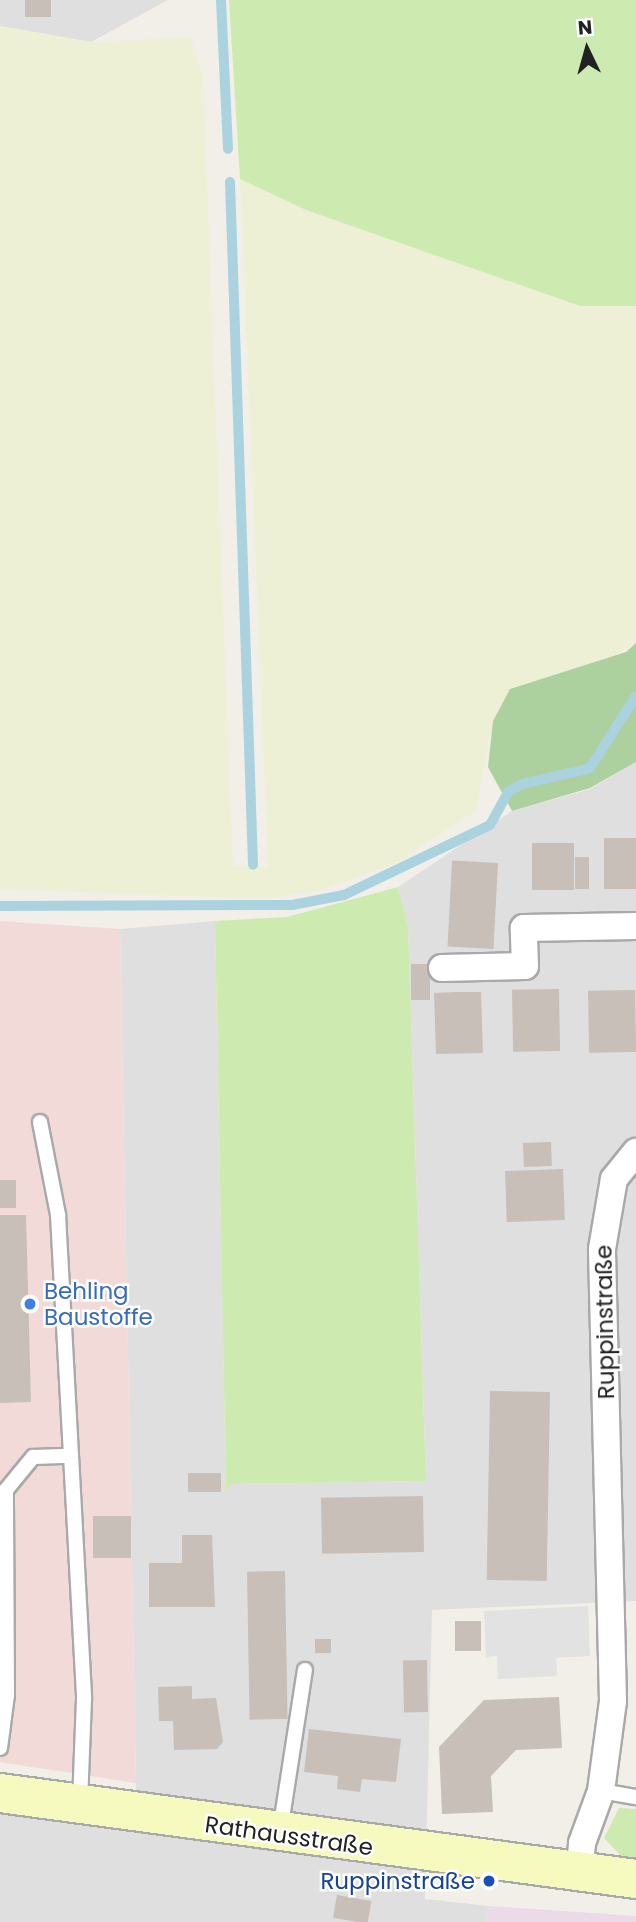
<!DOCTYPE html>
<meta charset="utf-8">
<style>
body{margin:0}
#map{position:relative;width:636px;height:1922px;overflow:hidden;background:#f2efe9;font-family:Poppins,sans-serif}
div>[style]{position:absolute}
.residential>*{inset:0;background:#e0dfdf}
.commercial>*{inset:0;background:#f2dad9}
.industrial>*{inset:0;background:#ebdbe8}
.farmland>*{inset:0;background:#eef0d5}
.grass>*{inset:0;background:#cdebb0}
.forest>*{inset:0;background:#add19e}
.parking>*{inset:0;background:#e2e2e2}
.stream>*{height:10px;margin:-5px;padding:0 5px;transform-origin:5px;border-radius:5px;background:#aad3df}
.building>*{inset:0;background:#c7bfb8;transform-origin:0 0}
.roads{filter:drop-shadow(2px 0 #a9a9a9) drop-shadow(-2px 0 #a9a9a9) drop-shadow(0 2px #a9a9a9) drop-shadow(0 -2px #a9a9a9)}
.service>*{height:14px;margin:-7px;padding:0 7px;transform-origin:7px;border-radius:7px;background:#fff}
.minor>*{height:26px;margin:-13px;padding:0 13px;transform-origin:13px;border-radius:13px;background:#fff}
.secondary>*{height:38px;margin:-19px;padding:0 19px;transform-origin:19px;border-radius:19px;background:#f7fabf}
.dots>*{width:19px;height:19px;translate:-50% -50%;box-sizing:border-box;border:4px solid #fff;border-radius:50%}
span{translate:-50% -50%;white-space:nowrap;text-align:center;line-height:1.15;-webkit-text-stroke:5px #fff;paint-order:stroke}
.shop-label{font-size:23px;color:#366cbe}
.left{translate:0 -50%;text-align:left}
.street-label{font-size:23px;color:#222}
.transit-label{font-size:23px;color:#164399}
.right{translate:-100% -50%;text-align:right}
.north{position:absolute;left:552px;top:14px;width:70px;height:70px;-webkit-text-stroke:5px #fff;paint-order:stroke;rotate:355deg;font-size:19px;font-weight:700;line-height:28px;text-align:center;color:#222}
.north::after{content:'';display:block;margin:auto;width:24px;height:32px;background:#222;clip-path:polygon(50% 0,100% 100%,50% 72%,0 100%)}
</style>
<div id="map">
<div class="residential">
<i style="clip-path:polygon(0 0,168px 0,91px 42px,0 26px)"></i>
<i style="clip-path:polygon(636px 762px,636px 1601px,432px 1610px,425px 1899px,489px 1906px,486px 1922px,0 1922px,0 1814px,137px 1833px,120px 929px,215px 921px,226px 1490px,230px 1484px,426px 1481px,408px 924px,398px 887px,512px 811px,590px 789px)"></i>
</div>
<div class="commercial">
<i style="clip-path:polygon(0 921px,120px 929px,136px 1783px,0 1762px)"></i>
</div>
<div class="industrial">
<i style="clip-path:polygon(489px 1906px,636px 1916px,636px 1922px,486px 1922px)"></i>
</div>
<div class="farmland">
<i style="clip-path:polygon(0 26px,91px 42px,191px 37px,203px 77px,233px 865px,268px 866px,240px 179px,306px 210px,580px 306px,636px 306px,636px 643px,493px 721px,476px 811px,394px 864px,319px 891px,265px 899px,0 889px)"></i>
</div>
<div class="grass">
<i style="clip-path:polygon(229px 0,636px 0,636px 306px,580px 306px,306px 210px,240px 179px)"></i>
<i style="clip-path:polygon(398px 887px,408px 924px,426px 1481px,231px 1484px,226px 1492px,215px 921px,287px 917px)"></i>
<i style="clip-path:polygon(619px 1808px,636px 1809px,636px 1858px,621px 1856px,604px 1838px)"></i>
</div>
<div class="forest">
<i style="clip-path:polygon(636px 643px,636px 762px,590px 788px,512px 811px,488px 767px,493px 721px,510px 689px,626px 652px)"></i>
</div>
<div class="parking">
<i style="clip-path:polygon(588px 1606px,590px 1656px,556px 1658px,557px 1676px,498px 1679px,497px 1656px,486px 1657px,484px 1611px)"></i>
</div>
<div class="stream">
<i style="left:221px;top:0;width:149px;rotate:87.3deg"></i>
<i style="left:230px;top:182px;width:683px;rotate:88.07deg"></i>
<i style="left:0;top:906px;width:292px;rotate:-0.2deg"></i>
<i style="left:292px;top:905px;width:53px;rotate:-10.9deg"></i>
<i style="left:344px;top:895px;width:162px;rotate:-25.6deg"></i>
<i style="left:490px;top:825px;width:38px;rotate:-61deg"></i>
<i style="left:508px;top:792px;width:16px;rotate:-30deg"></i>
<i style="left:522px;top:784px;width:70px;rotate:-13.2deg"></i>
<i style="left:590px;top:768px;width:85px;rotate:-57.4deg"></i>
</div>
<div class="building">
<i style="left:25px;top:0;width:26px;height:17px"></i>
<i style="left:636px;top:838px;width:51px;height:32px;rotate:90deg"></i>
<i style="left:574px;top:843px;width:47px;height:42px;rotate:90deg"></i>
<i style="left:575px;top:857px;width:14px;height:32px"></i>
<i style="left:498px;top:863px;width:86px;height:46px;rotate:93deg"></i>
<i style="left:411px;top:964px;width:19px;height:36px"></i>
<i style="left:559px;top:989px;width:62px;height:47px;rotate:89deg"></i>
<i style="left:635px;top:990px;width:62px;height:47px;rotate:89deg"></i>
<i style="clip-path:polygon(458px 992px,481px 992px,483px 1053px,436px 1054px,434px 993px)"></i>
<i style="left:551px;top:1142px;width:24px;height:28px;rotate:88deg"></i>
<i style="left:563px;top:1169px;width:51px;height:58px;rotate:88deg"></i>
<i style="left:0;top:1180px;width:16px;height:28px"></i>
<i style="clip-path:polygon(0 1215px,26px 1215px,31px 1402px,0 1403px)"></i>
<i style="left:550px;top:1392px;width:189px;height:60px;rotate:91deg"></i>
<i style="left:188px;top:1473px;width:33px;height:19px"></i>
<i style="left:423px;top:1496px;width:56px;height:102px;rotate:89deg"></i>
<i style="left:131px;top:1516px;width:42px;height:38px;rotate:90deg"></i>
<i style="clip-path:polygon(182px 1535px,212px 1535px,215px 1607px,149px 1607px,149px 1563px,182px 1563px)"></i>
<i style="left:285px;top:1571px;width:148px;height:38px;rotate:89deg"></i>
<i style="left:455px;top:1621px;width:26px;height:30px"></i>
<i style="left:315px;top:1639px;width:16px;height:14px"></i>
<i style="left:427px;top:1660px;width:52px;height:24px;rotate:89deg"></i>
<i style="clip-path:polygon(192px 1686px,192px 1699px,216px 1698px,223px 1742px,217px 1749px,174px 1750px,173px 1721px,159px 1721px,158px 1687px)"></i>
<i style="clip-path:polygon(559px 1697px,562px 1748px,516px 1750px,491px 1776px,493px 1812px,442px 1814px,439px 1747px,484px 1700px)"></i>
<i style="clip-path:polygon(309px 1729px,401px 1739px,396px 1782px,362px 1779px,360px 1792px,337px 1789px,338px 1776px,304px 1772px)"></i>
<i style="left:337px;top:1895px;width:35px;height:23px;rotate:10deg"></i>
</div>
<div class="roads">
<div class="service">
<i style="left:40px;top:1122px;width:95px;rotate:79deg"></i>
<i style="left:58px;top:1215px;width:485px;rotate:86.9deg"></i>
<i style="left:84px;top:1699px;width:105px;rotate:92.2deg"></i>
<i style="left:0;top:1748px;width:53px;rotate:-82.5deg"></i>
<i style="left:7px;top:1695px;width:205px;rotate:-90.3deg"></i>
<i style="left:6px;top:1490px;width:43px;rotate:-50.7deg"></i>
<i style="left:33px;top:1457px;width:37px;rotate:-2deg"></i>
<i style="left:601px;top:1791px;width:36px;rotate:10deg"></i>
<i style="left:280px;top:1831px;width:163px;rotate:-81.2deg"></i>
</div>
<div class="minor">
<i style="left:442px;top:968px;width:83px;rotate:-1.4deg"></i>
<i style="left:525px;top:966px;width:38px;rotate:-92deg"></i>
<i style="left:524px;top:928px;width:112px;rotate:-1deg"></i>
<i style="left:579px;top:1873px;width:30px;rotate:-84deg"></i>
<i style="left:582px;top:1843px;width:55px;rotate:-69.9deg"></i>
<i style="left:601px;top:1791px;width:91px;rotate:-82.4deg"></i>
<i style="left:613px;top:1701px;width:452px;rotate:-91.4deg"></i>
<i style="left:602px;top:1249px;width:71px;rotate:-80.3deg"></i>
<i style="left:614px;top:1179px;width:35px;rotate:-51deg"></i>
</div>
<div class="secondary">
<i style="left:0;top:1793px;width:642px;rotate:7.7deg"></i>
</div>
</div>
<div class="dots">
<i style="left:30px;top:1304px;background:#3f7fe0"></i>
<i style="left:489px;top:1881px;background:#1a4fb4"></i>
</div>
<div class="shop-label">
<span class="left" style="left:44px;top:1304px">Behling<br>Baustoffe</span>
</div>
<div class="street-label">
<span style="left:605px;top:1322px;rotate:-91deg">Ruppinstraße</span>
<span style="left:289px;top:1836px;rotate:8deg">Rathausstraße</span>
</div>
<div class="transit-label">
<span class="right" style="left:475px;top:1881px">Ruppinstraße</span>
</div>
<div class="north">N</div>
</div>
